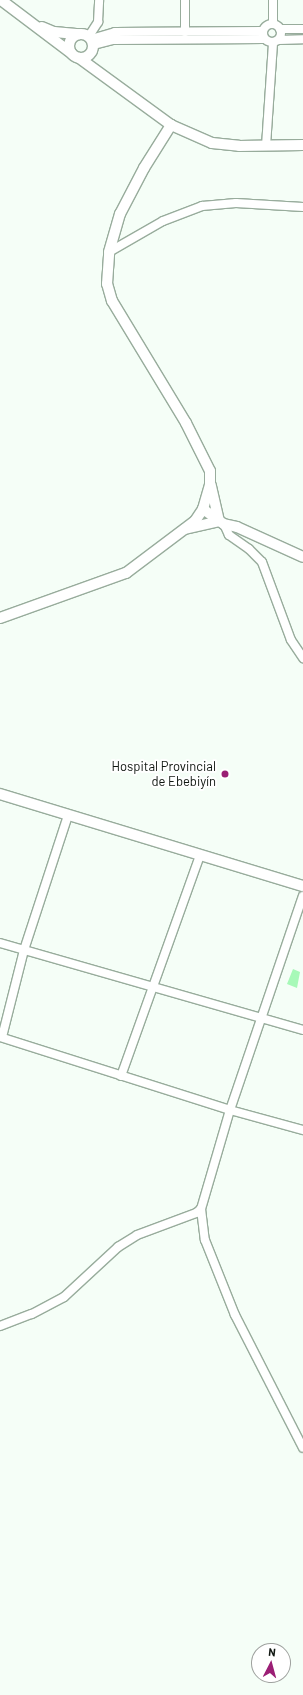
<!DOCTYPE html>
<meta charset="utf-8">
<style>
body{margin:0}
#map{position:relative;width:303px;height:1695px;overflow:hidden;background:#f5fef7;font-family:Barlow,sans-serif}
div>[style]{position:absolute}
.water>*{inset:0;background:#a7f9b8}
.roads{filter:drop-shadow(1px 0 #98ac9c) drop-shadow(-1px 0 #98ac9c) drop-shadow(0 1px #98ac9c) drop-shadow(0 -1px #98ac9c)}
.minor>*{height:8px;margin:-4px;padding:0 4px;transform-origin:4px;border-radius:4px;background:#fff}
.minor>.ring{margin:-4px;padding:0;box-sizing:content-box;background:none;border:8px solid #fff;border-radius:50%}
.tertiary>*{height:10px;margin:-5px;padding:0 5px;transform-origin:5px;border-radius:5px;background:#fff}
.tertiary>.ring{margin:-5px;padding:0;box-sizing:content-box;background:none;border:10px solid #fff;border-radius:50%}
.dots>*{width:11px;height:11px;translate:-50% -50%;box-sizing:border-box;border:2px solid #fff;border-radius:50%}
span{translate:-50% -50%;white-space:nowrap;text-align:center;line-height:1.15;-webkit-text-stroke:4px #fff;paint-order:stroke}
.poi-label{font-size:13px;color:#0f1610}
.right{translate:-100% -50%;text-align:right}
.north{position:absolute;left:251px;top:1643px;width:40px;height:40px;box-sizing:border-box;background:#fff;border:1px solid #9fa29f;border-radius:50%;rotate:6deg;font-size:11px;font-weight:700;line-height:16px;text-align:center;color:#0f1610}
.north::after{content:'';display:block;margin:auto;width:14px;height:18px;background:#9b1e75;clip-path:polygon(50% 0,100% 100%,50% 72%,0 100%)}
</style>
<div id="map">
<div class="water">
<i style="clip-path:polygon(293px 969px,300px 972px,297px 988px,287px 984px)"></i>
</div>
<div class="roads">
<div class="minor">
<i style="left:185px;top:0;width:32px;rotate:90deg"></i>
<i class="ring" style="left:263px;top:24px;width:10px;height:10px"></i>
<i style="left:273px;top:24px;width:24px;rotate:-90deg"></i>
<i style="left:280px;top:29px;width:23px"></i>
<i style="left:89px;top:36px;width:17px;rotate:-57deg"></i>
<i style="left:98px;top:22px;width:22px;rotate:-87deg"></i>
<i style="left:91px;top:39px;width:25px;rotate:-16deg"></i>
<i style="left:115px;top:32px;width:147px;rotate:-0.4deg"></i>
<i style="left:279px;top:40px;width:24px;rotate:-2deg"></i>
<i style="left:93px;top:45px;width:21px;rotate:-14deg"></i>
<i style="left:113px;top:40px;width:151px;rotate:-0.4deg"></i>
<i style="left:266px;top:146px;width:103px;rotate:-86.1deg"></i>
<i style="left:109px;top:252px;width:62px;rotate:-29.9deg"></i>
<i style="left:163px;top:221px;width:42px;rotate:-21deg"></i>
<i style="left:202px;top:206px;width:34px;rotate:-5deg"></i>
<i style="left:236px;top:203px;width:67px;rotate:3.4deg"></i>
<i style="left:224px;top:524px;width:12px;rotate:66deg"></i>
<i style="left:229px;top:535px;width:24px;rotate:35deg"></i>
<i style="left:249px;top:549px;width:18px;rotate:45deg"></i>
<i style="left:262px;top:562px;width:83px;rotate:69.6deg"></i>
<i style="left:291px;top:640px;width:22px;rotate:56deg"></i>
<i style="left:0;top:943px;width:315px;rotate:16deg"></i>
<i style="left:0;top:1037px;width:241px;rotate:17.6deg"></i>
<i style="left:230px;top:1110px;width:76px;rotate:15.3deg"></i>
<i style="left:2px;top:1037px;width:90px;rotate:-75.8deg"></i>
<i style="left:24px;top:950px;width:142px;rotate:-71.9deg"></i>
<i style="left:121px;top:1076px;width:235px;rotate:-70.3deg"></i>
<i style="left:201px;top:1209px;width:31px;rotate:83deg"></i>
<i style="left:205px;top:1240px;width:81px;rotate:68.2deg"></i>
<i style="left:235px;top:1315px;width:149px;rotate:62.9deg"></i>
<i style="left:0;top:1326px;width:34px;rotate:-21deg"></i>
<i style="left:32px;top:1314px;width:36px;rotate:-28deg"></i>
<i style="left:64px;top:1297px;width:74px;rotate:-42.8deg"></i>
<i style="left:118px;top:1247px;width:22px;rotate:-32deg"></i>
<i style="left:137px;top:1235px;width:63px;rotate:-20.4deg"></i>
<i style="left:196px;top:1213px;width:6px;rotate:-39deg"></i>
<i style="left:201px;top:1209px;width:103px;rotate:-73.7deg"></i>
<i style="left:230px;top:1110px;width:226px;rotate:-71.2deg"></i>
</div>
<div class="tertiary">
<i style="left:1px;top:0;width:88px;rotate:37.1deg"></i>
<i style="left:42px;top:27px;width:13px;rotate:23deg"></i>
<i style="left:54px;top:32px;width:25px;rotate:5deg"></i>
<i class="ring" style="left:69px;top:34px;width:14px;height:14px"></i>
<i style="left:171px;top:125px;width:45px;rotate:23.7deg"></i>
<i style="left:212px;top:143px;width:27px;rotate:6deg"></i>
<i style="left:239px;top:146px;width:64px;rotate:-0.9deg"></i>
<i style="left:203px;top:509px;width:26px;rotate:36deg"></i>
<i style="left:224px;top:524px;width:13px;rotate:13deg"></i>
<i style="left:237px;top:527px;width:72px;rotate:24.4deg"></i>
<i style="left:185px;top:529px;width:35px;rotate:-13deg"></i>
<i style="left:219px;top:521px;width:37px;rotate:-103deg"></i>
<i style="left:0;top:618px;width:134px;rotate:-19.7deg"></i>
<i style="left:126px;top:573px;width:86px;rotate:-37deg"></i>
<i style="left:195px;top:521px;width:14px;rotate:-56deg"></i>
<i style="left:203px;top:509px;width:26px;rotate:-74deg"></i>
<i style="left:210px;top:484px;width:13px;rotate:-90deg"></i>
<i style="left:210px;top:471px;width:54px;rotate:-116.6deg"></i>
<i style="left:186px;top:423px;width:143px;rotate:-121.2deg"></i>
<i style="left:112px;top:301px;width:18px;rotate:-106deg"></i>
<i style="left:107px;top:284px;width:32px;rotate:-86deg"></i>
<i style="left:109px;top:252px;width:40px;rotate:-74deg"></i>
<i style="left:120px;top:214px;width:52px;rotate:-62.4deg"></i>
<i style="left:144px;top:168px;width:51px;rotate:-57.9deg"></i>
<i style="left:171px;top:125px;width:114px;rotate:-143.9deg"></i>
<i style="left:0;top:794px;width:317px;rotate:16.9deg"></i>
</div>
</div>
<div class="dots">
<i style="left:225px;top:774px;background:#9b1e75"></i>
</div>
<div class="poi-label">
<span class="right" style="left:216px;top:774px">Hospital Provincial<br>de Ebebiyín</span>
</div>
<div class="north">N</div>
</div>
